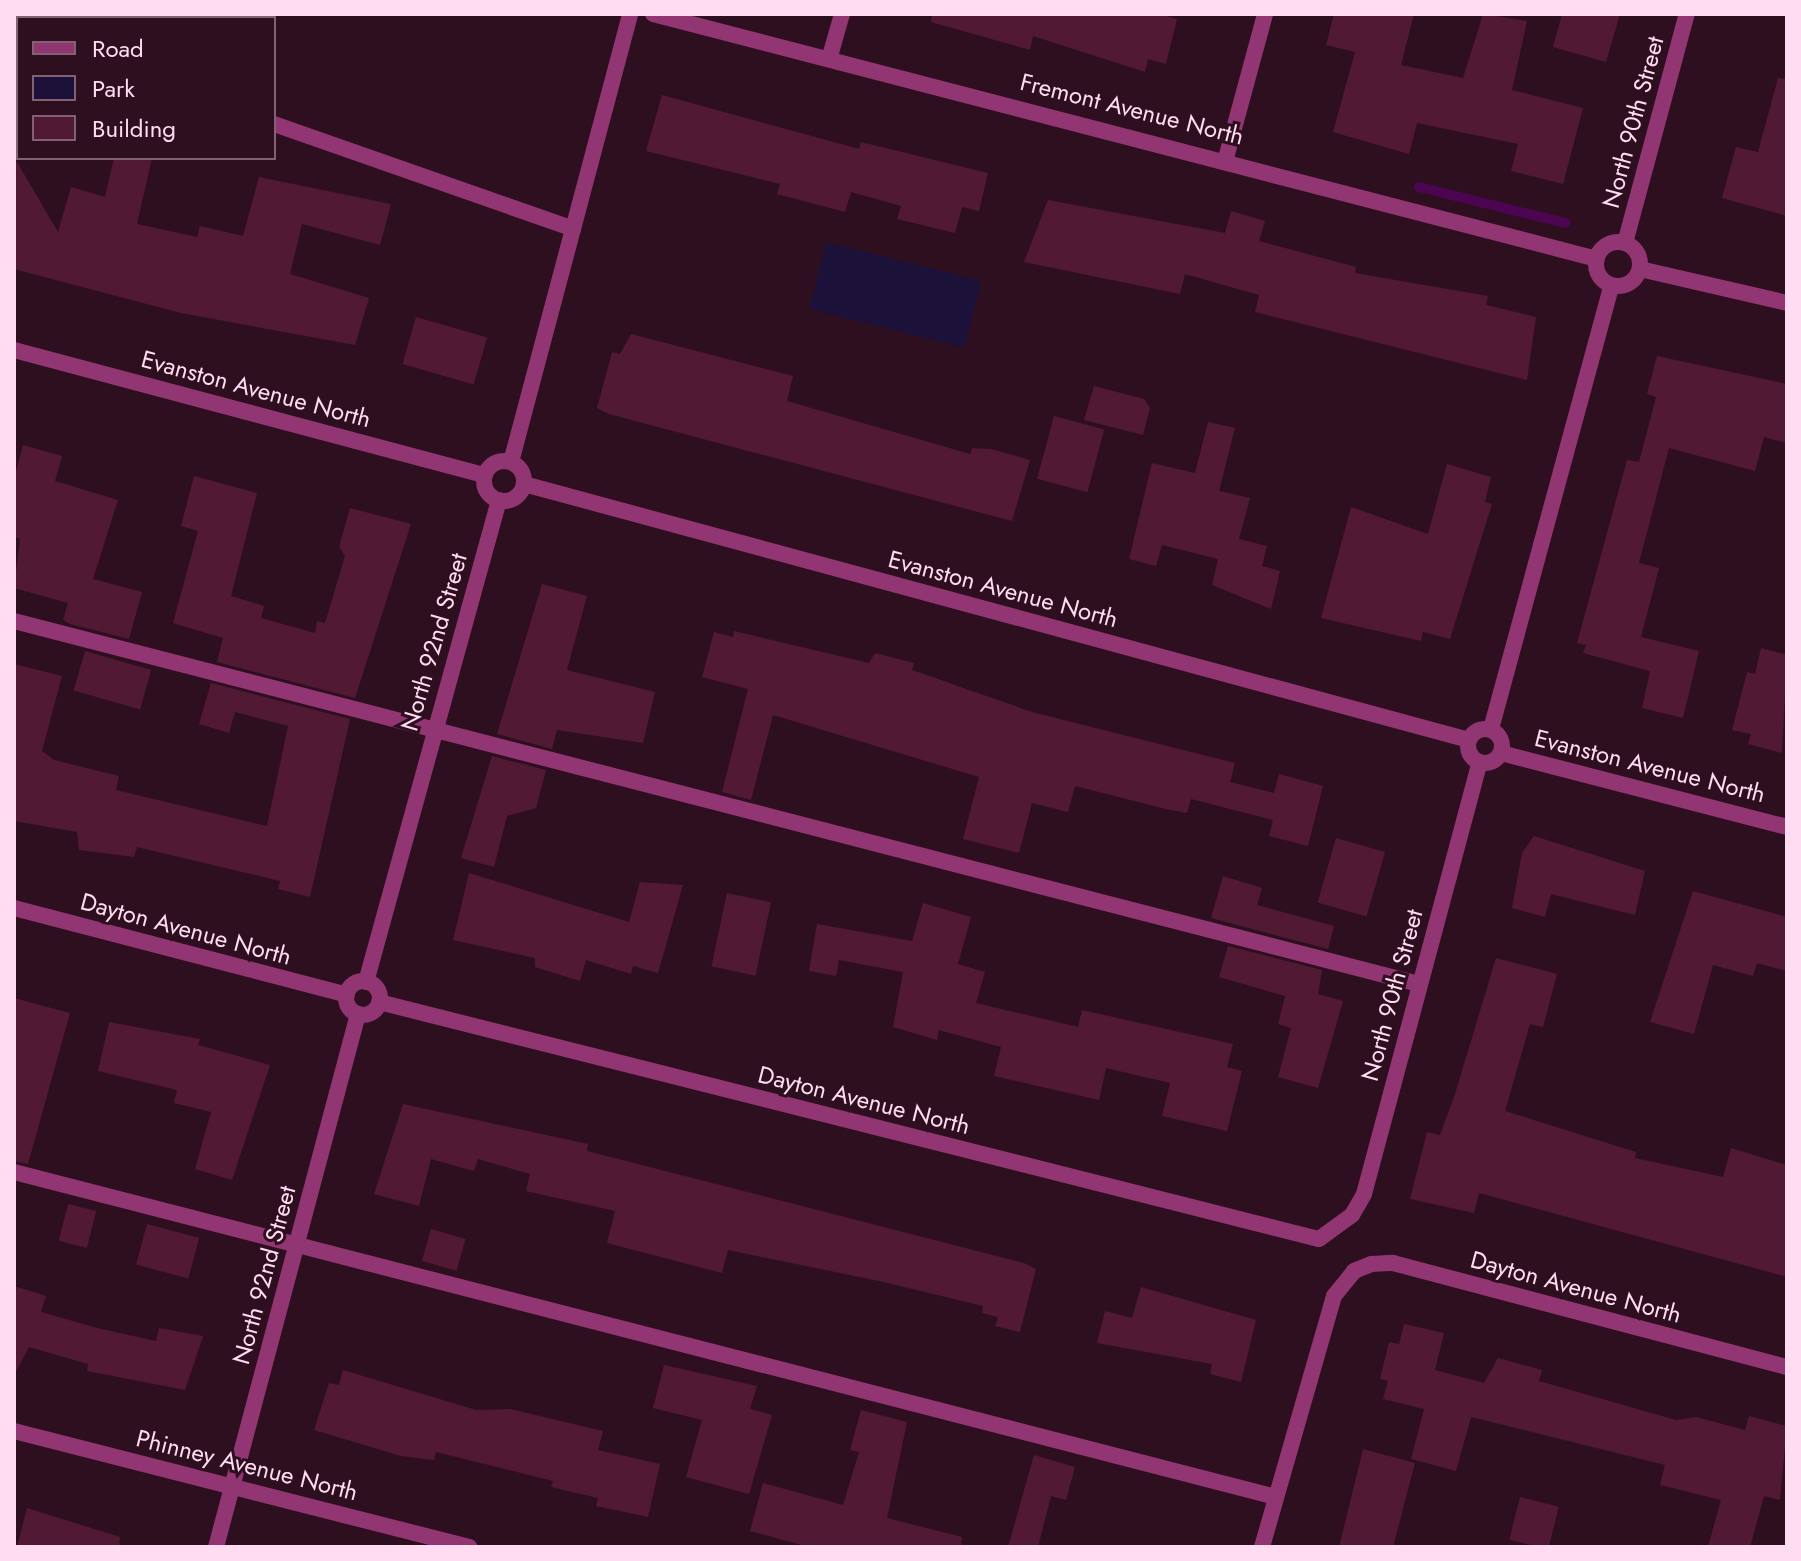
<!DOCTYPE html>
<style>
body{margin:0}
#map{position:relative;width:1801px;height:1561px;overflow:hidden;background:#2e0f1f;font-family:Jost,sans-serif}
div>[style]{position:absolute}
.green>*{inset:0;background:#1c1139;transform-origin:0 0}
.stream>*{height:10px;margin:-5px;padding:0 5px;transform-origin:5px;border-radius:5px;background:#4c0551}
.building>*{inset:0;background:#521935;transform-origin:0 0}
.lane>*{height:16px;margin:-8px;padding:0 8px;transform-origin:8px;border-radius:8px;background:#923573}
.street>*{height:16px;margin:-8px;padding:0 8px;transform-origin:8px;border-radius:8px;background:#923573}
.street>.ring{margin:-8px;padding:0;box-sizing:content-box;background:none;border:16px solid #923573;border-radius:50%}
span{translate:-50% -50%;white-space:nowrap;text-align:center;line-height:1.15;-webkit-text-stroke:6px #2e0f1f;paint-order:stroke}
.street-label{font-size:24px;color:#ffdcf1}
.frame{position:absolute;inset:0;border:16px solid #ffdcf1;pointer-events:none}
.legend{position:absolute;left:16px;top:16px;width:260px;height:144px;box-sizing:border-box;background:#2e0f1f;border:2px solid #826173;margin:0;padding:10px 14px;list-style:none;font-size:24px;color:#ffdcf1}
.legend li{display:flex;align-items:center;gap:16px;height:40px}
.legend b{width:40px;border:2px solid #826173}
</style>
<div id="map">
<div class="green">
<i style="left:826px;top:242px;width:160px;height:69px;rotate:14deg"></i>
</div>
<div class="stream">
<i style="left:1419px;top:187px;width:151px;rotate:13.8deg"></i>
</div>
<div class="building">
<i style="clip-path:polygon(932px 14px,1158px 14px,1177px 19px,1166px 64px,1148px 59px,1145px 72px,1033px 36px,1030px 50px,931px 22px)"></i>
<i style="clip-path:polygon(1334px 14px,1414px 14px,1401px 65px,1463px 78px,1483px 14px,1527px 21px,1512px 90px,1583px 108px,1563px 184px,1511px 171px,1518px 144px,1417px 123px,1409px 154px,1333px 132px,1355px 52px,1326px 45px)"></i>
<i style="clip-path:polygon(1562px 14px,1620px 14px,1606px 62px,1553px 47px)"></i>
<i style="clip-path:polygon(1778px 78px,1787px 79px,1787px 216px,1722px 198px,1736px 147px,1758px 152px)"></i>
<i style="clip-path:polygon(662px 95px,859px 149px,861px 142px,988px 173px,979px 211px,962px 207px,955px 233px,897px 219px,901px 206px,851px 192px,845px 212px,777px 194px,780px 184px,646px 151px)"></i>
<i style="clip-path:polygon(14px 157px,58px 232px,71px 187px,105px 197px,114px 158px,152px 158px,137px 224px,197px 237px,200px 226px,243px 236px,259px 177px,391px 204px,380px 245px,302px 224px,290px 274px,369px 298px,355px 345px,181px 313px,14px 269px)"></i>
<i style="clip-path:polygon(1048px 200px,1225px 233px,1231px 211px,1265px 221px,1259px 241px,1356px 267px,1355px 273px,1488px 296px,1486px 305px,1536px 317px,1527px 380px,1255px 312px,1259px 295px,1185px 274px,1180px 294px,1024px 262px)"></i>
<i style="left:416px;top:317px;width:74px;height:49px;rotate:16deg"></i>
<i style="clip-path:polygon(631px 334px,793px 376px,787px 401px,970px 454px,972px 448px,991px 449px,1030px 460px,1012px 521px,609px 414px,597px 408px,612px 352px,620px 354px)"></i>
<i style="clip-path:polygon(1657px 356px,1787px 384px,1787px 443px,1764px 437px,1755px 471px,1669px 448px,1639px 563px,1659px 568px,1641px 637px,1699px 651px,1683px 718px,1642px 708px,1650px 671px,1583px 653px,1586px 645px,1577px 643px,1627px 460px,1639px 462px,1656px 397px,1647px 394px)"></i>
<i style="clip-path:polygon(1094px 386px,1144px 399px,1150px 408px,1143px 435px,1084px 420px)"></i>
<i style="left:1054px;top:416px;width:52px;height:65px;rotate:15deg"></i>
<i style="clip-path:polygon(1208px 422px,1235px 428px,1219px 491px,1250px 498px,1239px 539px,1267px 546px,1262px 566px,1280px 571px,1271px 609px,1212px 585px,1218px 559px,1162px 545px,1156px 566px,1129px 559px,1152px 463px,1195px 473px)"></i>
<i style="clip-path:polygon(23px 445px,62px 456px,55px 481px,118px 500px,93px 579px,142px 592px,129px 639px,70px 624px,63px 620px,68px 603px,14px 588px,20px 539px,14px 537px,14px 479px)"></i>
<i style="clip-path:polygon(1447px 464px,1491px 477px,1485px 502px,1492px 504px,1450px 639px,1423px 632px,1421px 641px,1321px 618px,1351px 507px,1428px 534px)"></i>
<i style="clip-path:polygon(194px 476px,257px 493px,231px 596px,264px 606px,261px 618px,315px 633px,317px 621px,325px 623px,345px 556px,339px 547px,350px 508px,411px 524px,355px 698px,217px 662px,223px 638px,173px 623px,198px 531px,181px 526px)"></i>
<i style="clip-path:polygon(542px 584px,587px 596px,567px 670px,655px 692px,643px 743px,557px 730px,552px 749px,497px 734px)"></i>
<i style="clip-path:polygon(734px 631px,869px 663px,875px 653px,914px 663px,912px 670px,1032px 712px,1235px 763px,1230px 782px,1274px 793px,1279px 774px,1323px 786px,1308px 846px,1269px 836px,1273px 820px,1191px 799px,1187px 813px,1166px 809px,1075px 786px,1068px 812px,1032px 803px,1019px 853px,963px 839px,979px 777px,773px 715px,751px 800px,722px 792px,748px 689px,702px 677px,714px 632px,733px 637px)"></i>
<i style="clip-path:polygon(1761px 648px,1787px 655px,1782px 753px,1748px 744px,1751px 734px,1732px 730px,1747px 672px,1755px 674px)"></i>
<i style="left:85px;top:651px;width:69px;height:41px;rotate:16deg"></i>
<i style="clip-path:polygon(14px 664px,62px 676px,42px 751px,54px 760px,119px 776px,116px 790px,267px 826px,288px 726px,235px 712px,229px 733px,199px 724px,211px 683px,350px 719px,310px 897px,278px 889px,280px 881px,137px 847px,134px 857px,79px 850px,77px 832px,14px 821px)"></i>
<i style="clip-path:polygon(492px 756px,546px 770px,536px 808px,507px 816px,494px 867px,461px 858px)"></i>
<i style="clip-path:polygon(1534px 836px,1645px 871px,1635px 915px,1551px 894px,1545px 917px,1512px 908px,1522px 853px)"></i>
<i style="left:1336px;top:838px;width:51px;height:67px;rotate:16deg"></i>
<i style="clip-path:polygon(469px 873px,629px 922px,640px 882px,683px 885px,658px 973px,633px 966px,631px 974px,586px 960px,580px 981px,535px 967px,535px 958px,453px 940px)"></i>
<i style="clip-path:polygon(1223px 876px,1262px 888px,1257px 905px,1334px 926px,1328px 949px,1211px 918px)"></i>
<i style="clip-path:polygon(1693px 891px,1787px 917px,1787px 971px,1757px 963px,1753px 976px,1713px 965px,1694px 1034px,1650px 1022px)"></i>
<i style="left:727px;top:893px;width:45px;height:75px;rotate:12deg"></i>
<i style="clip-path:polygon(923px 903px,971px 917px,958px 964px,985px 972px,976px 1003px,1078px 1027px,1082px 1010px,1233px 1044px,1227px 1067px,1242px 1071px,1227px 1131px,1162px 1116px,1170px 1083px,1106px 1068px,1099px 1100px,994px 1076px,1001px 1047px,939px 1030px,937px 1040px,893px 1027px,903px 972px,839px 960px,836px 976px,809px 971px,817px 924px,912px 941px)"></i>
<i style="clip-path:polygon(1228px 946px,1322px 970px,1318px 994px,1343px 1001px,1318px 1088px,1278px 1077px,1291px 1028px,1278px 1024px,1285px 996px,1219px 977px)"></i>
<i style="clip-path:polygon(1496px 958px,1557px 974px,1543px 1027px,1530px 1024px,1505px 1111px,1636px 1152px,1635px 1158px,1723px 1177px,1731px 1148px,1787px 1165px,1787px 1277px,1479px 1193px,1474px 1213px,1410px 1199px,1427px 1132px,1440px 1135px,1455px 1094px)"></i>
<i style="clip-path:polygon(14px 998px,70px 1013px,28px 1164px,14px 1161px)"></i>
<i style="clip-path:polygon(109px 1022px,200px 1039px,198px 1045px,270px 1065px,232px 1180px,195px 1169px,211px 1112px,174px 1103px,177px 1090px,98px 1071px)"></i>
<i style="clip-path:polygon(403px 1104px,588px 1144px,587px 1151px,1024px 1263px,1036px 1269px,1020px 1332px,995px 1326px,998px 1317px,982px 1313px,983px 1306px,879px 1281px,728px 1250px,722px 1273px,607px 1243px,615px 1211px,526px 1191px,530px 1174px,478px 1159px,474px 1171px,431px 1159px,419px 1206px,374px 1194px)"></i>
<i style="left:68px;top:1204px;width:29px;height:38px;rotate:14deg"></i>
<i style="left:147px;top:1224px;width:54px;height:42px;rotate:15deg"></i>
<i style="left:431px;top:1229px;width:36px;height:33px;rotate:16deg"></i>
<i style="clip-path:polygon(14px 1286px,46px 1296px,41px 1312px,97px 1328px,156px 1341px,159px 1328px,203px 1336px,185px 1390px,87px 1371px,88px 1364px,29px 1347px,14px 1375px)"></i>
<i style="clip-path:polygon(1141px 1287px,1256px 1320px,1241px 1382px,1210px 1374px,1212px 1364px,1097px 1343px,1105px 1311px,1132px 1318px)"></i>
<i style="clip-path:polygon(1404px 1324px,1444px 1333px,1435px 1370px,1484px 1383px,1498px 1358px,1542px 1370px,1539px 1381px,1676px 1420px,1696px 1417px,1745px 1430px,1749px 1416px,1787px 1426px,1780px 1500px,1764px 1496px,1750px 1547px,1708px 1547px,1721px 1500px,1660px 1485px,1665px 1465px,1471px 1417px,1456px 1471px,1411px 1459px,1424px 1409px,1383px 1399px,1388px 1381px,1380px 1379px,1389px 1342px,1399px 1344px)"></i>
<i style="clip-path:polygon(664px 1365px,757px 1386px,750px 1409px,772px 1415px,749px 1494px,686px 1477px,702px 1420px,653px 1408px)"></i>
<i style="clip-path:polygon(343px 1370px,476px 1410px,510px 1409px,603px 1431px,598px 1450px,660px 1464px,648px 1517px,596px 1506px,598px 1498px,551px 1487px,553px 1481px,436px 1452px,434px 1460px,401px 1456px,314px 1430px,329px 1383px,339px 1385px)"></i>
<i style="clip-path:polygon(861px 1410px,907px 1422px,887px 1518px,962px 1537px,961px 1547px,809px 1547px,750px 1531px,763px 1483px,843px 1505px,859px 1452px,850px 1450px)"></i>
<i style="clip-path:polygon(1363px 1449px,1415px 1463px,1393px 1547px,1339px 1547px)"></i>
<i style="clip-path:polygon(1034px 1455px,1075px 1467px,1066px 1500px,1051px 1496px,1038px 1547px,1008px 1547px)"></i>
<i style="left:1520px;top:1497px;width:40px;height:44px;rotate:14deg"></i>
<i style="clip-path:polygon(27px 1508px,120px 1537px,119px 1547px,17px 1547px)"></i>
</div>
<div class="lane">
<i style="left:14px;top:50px;width:4px;rotate:14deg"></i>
<i style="left:274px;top:124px;width:317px;rotate:19.3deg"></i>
<i style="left:14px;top:621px;width:1451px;rotate:14.49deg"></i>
<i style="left:14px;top:1172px;width:1303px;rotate:14.44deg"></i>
</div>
<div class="street">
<i style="left:653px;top:14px;width:975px;rotate:14.55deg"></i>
<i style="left:830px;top:56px;width:44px;rotate:-74.1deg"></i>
<i style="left:1226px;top:158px;width:149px;rotate:-74.8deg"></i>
<i class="ring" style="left:1596px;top:242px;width:28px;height:28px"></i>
<i style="left:1625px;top:243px;width:237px;rotate:-74.9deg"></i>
<i style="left:1640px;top:269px;width:151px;rotate:13deg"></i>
<i style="left:14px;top:350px;width:487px;rotate:14.9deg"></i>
<i class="ring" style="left:484px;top:461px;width:24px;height:24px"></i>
<i style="left:511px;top:462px;width:464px;rotate:-75.1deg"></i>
<i style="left:524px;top:484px;width:979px;rotate:15.16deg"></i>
<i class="ring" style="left:1468px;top:729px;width:18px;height:18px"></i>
<i style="left:1491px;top:729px;width:459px;rotate:-74.8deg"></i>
<i style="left:1501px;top:753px;width:295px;rotate:14.5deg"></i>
<i style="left:14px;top:908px;width:344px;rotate:14.6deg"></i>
<i class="ring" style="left:346px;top:981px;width:18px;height:18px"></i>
<i style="left:366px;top:982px;width:500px;rotate:-74.57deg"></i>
<i style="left:379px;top:1002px;width:969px;rotate:14.15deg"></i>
<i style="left:1319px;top:1239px;width:41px;rotate:-36deg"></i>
<i style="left:1352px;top:1215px;width:24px;rotate:-60deg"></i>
<i style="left:1364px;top:1194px;width:447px;rotate:-75deg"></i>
<i style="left:14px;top:1431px;width:470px;rotate:14.3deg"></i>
<i style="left:216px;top:1547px;width:552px;rotate:-75.08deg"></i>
<i style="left:1262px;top:1547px;width:261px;rotate:-74deg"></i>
<i style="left:1334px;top:1296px;width:32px;rotate:-51deg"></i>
<i style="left:1354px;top:1271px;width:18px;rotate:-22deg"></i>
<i style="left:1371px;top:1264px;width:22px;rotate:-3deg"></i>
<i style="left:1393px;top:1263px;width:407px;rotate:14.8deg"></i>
</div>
<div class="street-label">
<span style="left:1132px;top:109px;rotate:14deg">Fremont Avenue North</span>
<span style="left:1633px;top:122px;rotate:-75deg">North 90th Street</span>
<span style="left:256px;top:389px;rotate:15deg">Evanston Avenue North</span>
<span style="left:1003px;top:589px;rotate:15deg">Evanston Avenue North</span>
<span style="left:434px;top:642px;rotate:-74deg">North 92nd Street</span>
<span style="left:1650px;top:766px;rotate:14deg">Evanston Avenue North</span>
<span style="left:186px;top:929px;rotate:15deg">Dayton Avenue North</span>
<span style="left:1392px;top:995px;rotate:-75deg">North 90th Street</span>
<span style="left:864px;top:1100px;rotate:14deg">Dayton Avenue North</span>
<span style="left:264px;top:1275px;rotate:-75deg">North 92nd Street</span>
<span style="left:1576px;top:1287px;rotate:15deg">Dayton Avenue North</span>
<span style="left:247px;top:1465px;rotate:14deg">Phinney Avenue North</span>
</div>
<div class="frame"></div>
<ul class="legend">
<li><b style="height:10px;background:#923573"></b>Road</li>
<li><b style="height:22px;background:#1c1139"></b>Park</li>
<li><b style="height:22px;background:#521935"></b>Building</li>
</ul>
</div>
